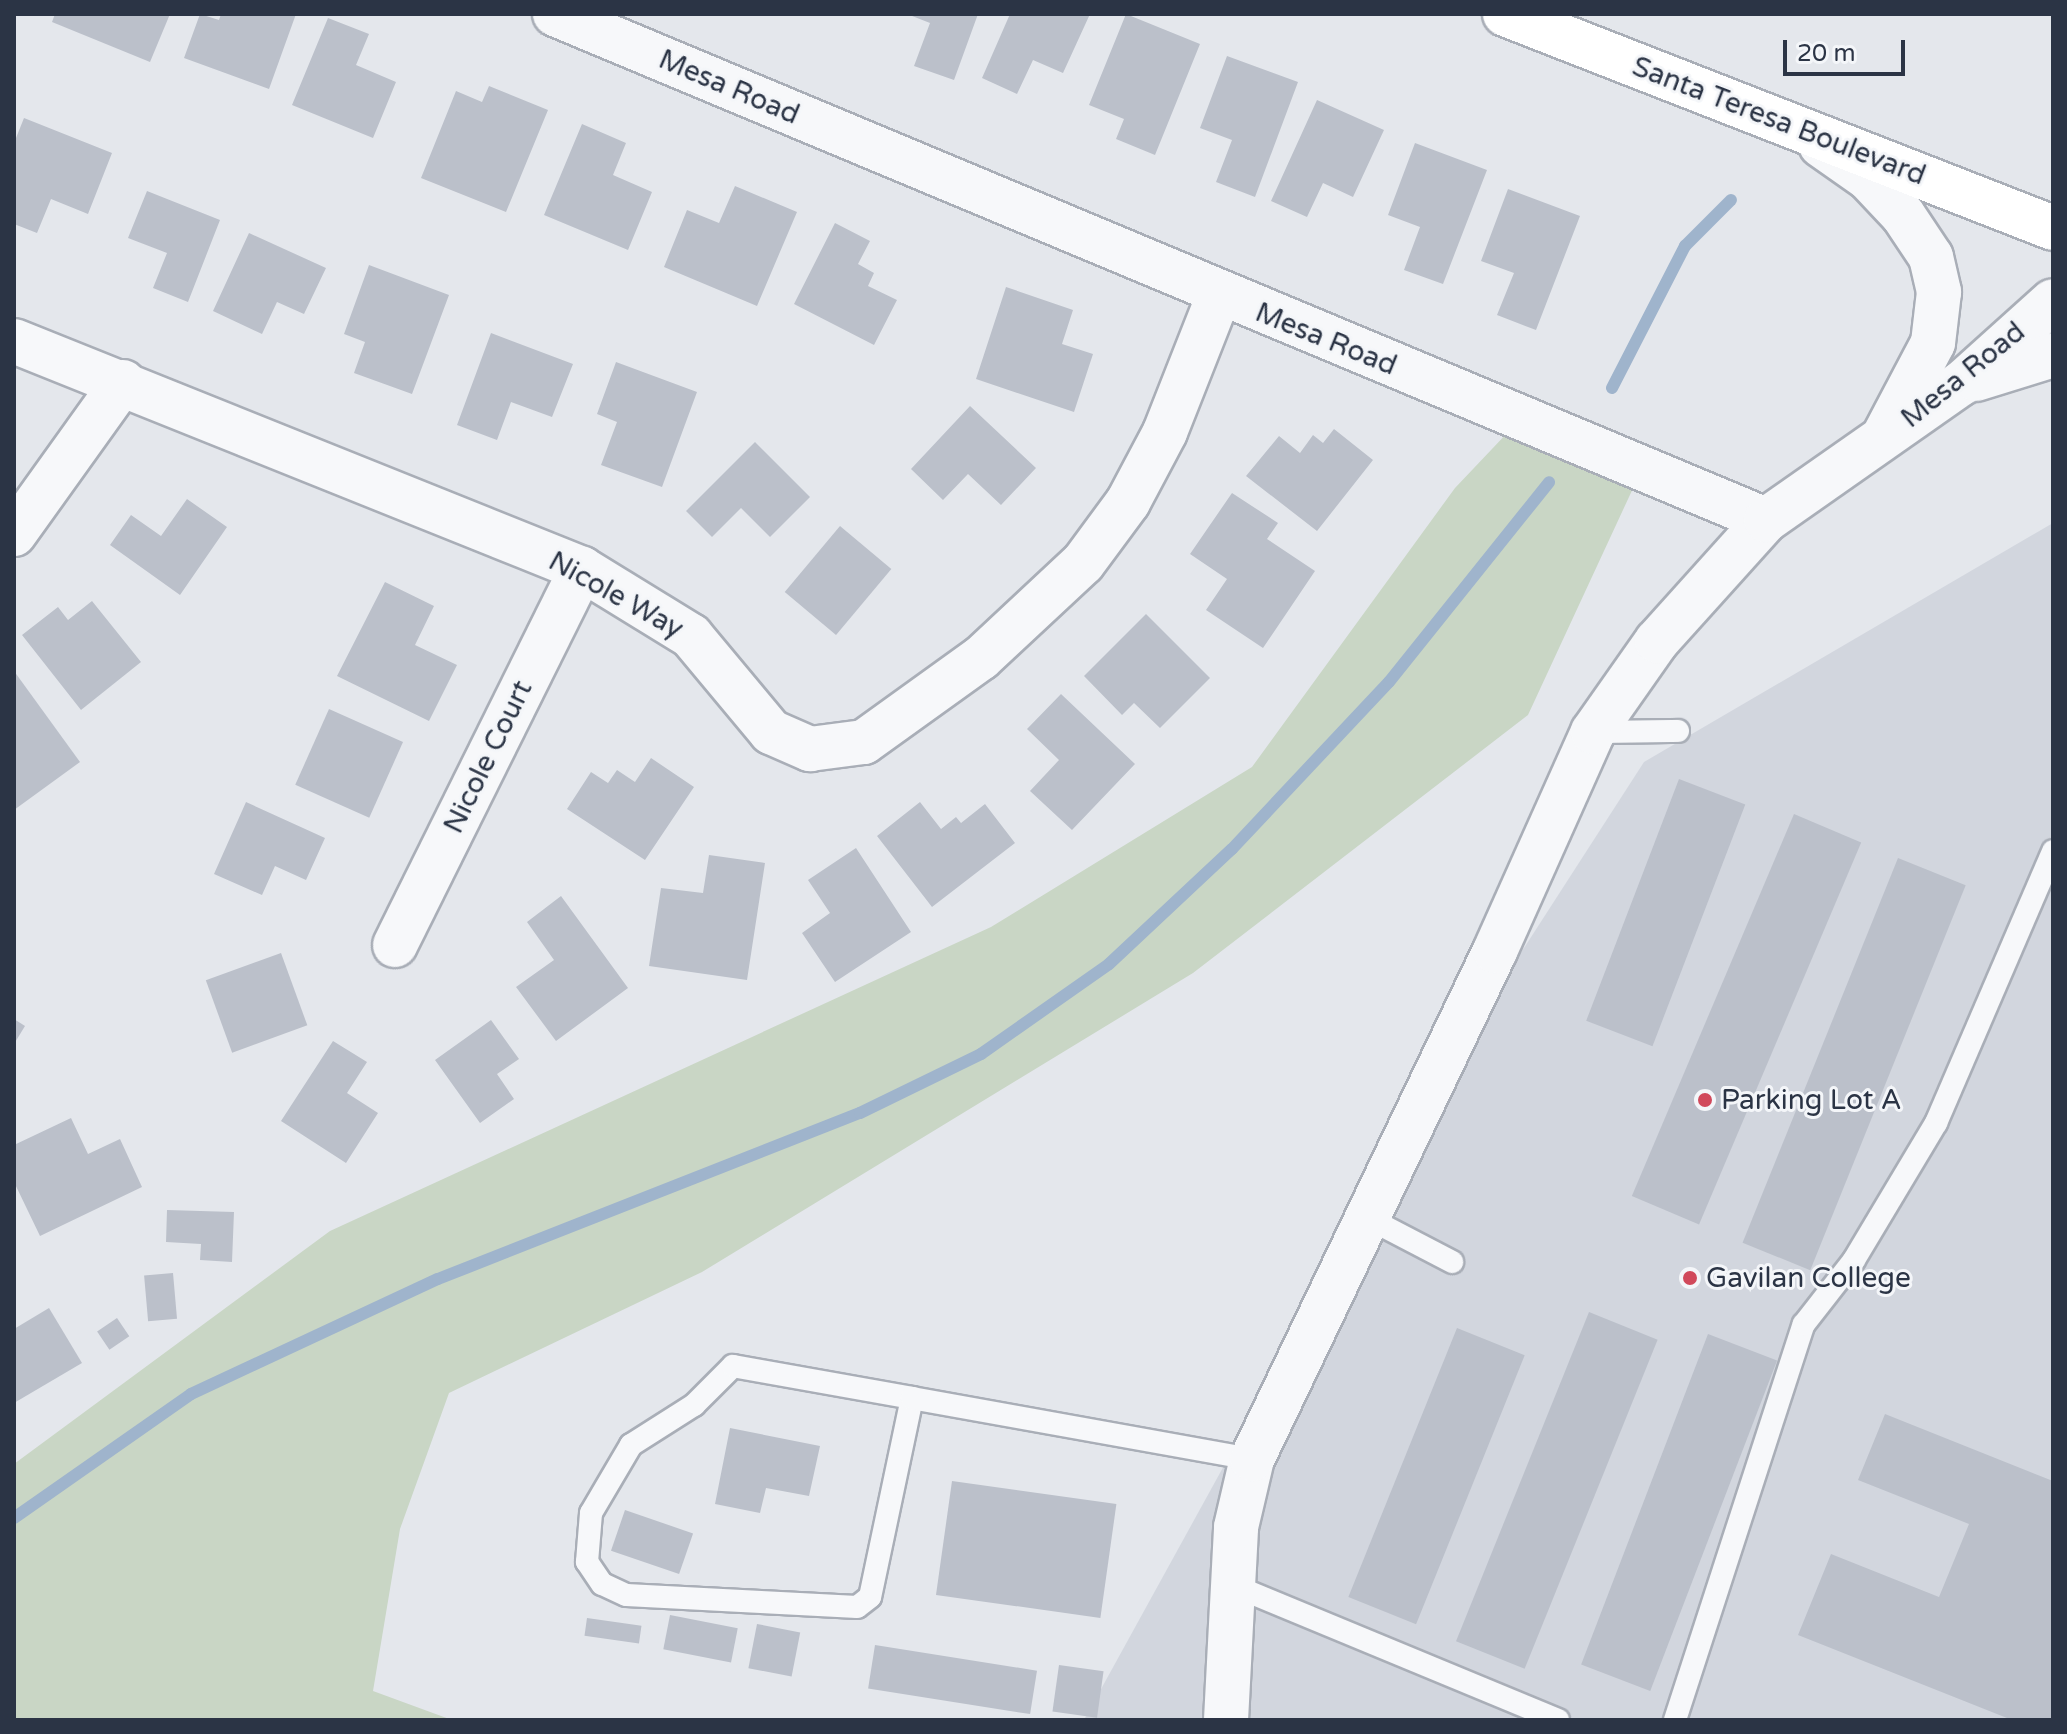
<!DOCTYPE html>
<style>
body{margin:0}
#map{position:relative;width:2067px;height:1734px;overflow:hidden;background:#e4e7ec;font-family:"Varela Round",sans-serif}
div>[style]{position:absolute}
.built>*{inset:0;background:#d2d6de}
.green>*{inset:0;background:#c9d6c5}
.stream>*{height:12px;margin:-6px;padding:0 6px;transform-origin:6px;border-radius:6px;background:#9fb4cc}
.building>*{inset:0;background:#bbc0ca;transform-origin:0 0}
.roads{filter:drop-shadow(2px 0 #a9aeb7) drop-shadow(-2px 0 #a9aeb7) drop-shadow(0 2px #a9aeb7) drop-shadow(0 -2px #a9aeb7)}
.service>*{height:22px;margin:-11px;padding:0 11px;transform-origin:11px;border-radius:11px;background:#f7f8fa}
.minor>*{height:44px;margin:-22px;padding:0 22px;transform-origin:22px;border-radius:22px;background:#f7f8fa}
.tertiary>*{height:44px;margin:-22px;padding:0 22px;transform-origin:22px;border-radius:22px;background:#f7f8fa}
.secondary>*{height:44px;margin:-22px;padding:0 22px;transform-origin:22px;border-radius:22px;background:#fff}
.dots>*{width:22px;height:22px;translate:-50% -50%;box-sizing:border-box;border:4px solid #f4f6f9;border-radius:50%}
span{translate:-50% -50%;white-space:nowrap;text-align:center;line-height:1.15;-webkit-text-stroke:6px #f4f6f9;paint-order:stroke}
.street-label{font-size:28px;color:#2b3445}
.poi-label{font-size:28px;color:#2b3445}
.left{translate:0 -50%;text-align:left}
.frame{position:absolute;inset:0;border:16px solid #2b3445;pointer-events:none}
.scale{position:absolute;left:1783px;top:40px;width:122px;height:36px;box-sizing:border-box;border:4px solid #2b3445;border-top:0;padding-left:10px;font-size:24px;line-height:28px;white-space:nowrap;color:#2b3445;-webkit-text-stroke:6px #f4f6f9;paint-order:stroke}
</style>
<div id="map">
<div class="built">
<i style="clip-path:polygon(2053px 523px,2053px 1720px,1084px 1720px,1422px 1106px,1644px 762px)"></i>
</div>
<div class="green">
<i style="clip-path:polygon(1510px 430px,1635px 484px,1528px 715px,1193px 973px,702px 1272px,449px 1393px,400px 1529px,373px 1691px,452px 1720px,14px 1720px,14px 1464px,330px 1231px,991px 927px,1252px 767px,1455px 488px)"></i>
</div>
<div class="stream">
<i style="left:1612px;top:388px;width:160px;rotate:-62.8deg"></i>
<i style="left:1685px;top:246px;width:65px;rotate:-45deg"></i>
<i style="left:14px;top:1518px;width:216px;rotate:-35deg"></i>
<i style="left:191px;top:1394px;width:272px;rotate:-25deg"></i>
<i style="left:438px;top:1279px;width:453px;rotate:-21.5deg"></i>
<i style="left:860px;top:1113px;width:135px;rotate:-26deg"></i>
<i style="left:981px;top:1054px;width:156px;rotate:-35.1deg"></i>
<i style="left:1109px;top:964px;width:168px;rotate:-43.1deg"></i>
<i style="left:1232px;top:849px;width:229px;rotate:-46.8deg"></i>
<i style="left:1389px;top:682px;width:256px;rotate:-51.3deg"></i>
</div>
<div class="building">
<i style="clip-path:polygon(55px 14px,170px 14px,150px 62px,52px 22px)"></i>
<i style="clip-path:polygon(200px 14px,219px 20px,221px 14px,296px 14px,269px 89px,184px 58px)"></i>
<i style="clip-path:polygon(907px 14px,978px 14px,954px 80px,914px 66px,930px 23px)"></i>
<i style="clip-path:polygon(1010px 14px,1090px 14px,1063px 73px,1033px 60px,1017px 94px,982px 78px)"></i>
<i style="clip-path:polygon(1126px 14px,1200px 44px,1155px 155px,1116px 139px,1124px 119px,1089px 105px)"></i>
<i style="clip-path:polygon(328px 18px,369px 34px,356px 65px,396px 82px,373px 138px,292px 105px)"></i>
<i style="clip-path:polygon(1227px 56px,1298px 82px,1255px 197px,1216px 182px,1232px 140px,1200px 128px)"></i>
<i style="clip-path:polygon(489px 86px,548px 110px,506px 212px,421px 178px,456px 91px,482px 102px)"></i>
<i style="clip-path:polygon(1317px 100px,1384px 130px,1353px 197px,1323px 183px,1307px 217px,1271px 201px)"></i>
<i style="clip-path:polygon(24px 118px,112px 153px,88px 214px,51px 199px,37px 233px,14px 224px,14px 143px)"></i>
<i style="clip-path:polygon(582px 124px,626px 143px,613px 175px,652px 192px,628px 250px,544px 215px)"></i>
<i style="clip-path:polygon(1415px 143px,1487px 170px,1443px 284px,1404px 270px,1420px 227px,1388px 215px)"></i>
<i style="clip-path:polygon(735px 186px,797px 212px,757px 306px,664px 267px,687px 210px,719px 223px)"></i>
<i style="clip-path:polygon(1508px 189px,1580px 216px,1536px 330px,1497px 315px,1514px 273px,1481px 261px)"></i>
<i style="clip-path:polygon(147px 191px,220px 220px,188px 302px,153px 288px,167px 253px,128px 238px)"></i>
<i style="clip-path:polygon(835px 223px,870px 241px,858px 264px,874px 273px,868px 286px,897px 300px,874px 345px,794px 304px)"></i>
<i style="clip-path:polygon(249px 233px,326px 268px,304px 314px,277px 302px,262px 334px,213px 311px)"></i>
<i style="clip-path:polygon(369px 265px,449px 295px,412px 394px,354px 373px,365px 342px,344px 334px)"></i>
<i style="clip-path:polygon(1006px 287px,1073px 310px,1062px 344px,1093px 354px,1074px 412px,976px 379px)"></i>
<i style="clip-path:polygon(491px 333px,573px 364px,552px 417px,511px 402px,497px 440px,457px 425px)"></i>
<i style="clip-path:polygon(616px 362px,697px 392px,662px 487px,601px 465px,617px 422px,597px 414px)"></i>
<i style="clip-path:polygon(970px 406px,1036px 468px,1001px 505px,968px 474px,943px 500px,911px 469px)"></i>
<i style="clip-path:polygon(1334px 429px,1373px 460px,1317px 531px,1246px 476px,1279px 436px,1300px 453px,1313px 435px,1323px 443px)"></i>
<i style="clip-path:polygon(755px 442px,810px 497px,770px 537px,741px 508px,712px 537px,686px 511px)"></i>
<i style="clip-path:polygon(1232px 493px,1278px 523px,1267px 539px,1315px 571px,1263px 648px,1206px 610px,1227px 579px,1190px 554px)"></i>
<i style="clip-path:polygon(187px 499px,227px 527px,180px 595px,110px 545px,131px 515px,161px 536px)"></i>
<i style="left:840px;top:526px;width:67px;height:86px;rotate:40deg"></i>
<i style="clip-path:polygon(385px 582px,434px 606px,415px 645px,457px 665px,429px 721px,337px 676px)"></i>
<i style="clip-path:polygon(92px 601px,141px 662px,81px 710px,22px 635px,58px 607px,68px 620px)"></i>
<i style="clip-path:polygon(1146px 614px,1210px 678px,1160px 728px,1134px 703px,1122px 715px,1084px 676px)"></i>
<i style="clip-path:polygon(14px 671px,80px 762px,14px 810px)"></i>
<i style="clip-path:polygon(1061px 694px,1135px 764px,1072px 830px,1030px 791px,1059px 760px,1027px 729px)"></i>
<i style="left:329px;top:709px;width:81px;height:83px;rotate:24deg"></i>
<i style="clip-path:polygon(651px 758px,694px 787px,645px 860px,567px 809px,591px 772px,608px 783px,617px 770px,635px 782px)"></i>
<i style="left:1679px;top:779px;width:71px;height:259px;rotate:21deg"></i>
<i style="clip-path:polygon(246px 802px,325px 838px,306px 880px,275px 866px,262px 895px,214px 874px)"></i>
<i style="clip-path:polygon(920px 802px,941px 829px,956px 817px,961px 823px,985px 804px,1015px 843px,932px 907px,877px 836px)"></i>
<i style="left:1794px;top:814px;width:73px;height:415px;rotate:23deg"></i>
<i style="clip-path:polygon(856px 848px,911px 932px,835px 982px,802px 933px,830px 913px,808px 880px)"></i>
<i style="clip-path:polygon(709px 855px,765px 863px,747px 980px,649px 966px,661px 888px,703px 893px)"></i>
<i style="left:1898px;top:858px;width:73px;height:415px;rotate:22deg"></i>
<i style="clip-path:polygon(561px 896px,628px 988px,556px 1041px,516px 987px,554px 960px,527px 922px)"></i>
<i style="left:281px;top:953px;width:77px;height:80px;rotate:70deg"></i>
<i style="clip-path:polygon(14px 1019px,25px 1026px,14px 1044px)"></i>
<i style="clip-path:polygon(491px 1020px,519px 1059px,497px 1074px,514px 1099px,480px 1123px,435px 1060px)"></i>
<i style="clip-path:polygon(333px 1041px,367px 1062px,347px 1093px,378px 1113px,346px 1163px,281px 1121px)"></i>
<i style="clip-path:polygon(71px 1118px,88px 1154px,120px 1139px,142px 1187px,40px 1236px,14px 1182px,14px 1145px)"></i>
<i style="clip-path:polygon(167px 1210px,234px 1212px,232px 1262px,200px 1260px,201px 1244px,166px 1242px)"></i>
<i style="left:173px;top:1273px;width:46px;height:29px;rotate:85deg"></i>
<i style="clip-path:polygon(49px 1308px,82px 1363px,14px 1403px,14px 1329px)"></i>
<i style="left:1589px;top:1312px;width:74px;height:355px;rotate:22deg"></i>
<i style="left:117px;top:1318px;width:22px;height:24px;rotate:56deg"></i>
<i style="left:1457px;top:1328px;width:73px;height:290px;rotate:22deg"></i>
<i style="left:1708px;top:1334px;width:74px;height:354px;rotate:21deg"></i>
<i style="clip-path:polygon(1885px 1414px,2053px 1481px,2053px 1720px,2012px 1720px,1798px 1635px,1831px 1554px,1939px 1597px,1969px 1524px,1858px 1480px)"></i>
<i style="clip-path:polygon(730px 1428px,820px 1446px,809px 1496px,766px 1488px,760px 1513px,715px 1504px)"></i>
<i style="left:952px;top:1481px;width:166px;height:115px;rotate:8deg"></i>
<i style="left:625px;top:1510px;width:72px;height:43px;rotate:19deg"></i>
<i style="left:670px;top:1615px;width:69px;height:35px;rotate:11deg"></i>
<i style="left:587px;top:1618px;width:55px;height:18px;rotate:8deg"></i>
<i style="left:757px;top:1624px;width:44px;height:45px;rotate:11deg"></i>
<i style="left:875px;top:1645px;width:164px;height:44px;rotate:9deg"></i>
<i style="left:1059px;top:1665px;width:45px;height:47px;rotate:8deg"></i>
</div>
<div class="roads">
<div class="service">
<i style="left:1593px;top:732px;width:85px;rotate:-0.7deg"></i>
<i style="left:1368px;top:1218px;width:95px;rotate:27.6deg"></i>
<i style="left:912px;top:1398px;width:203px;rotate:101.9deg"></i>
<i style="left:870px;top:1597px;width:16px;rotate:142deg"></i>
<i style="left:857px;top:1607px;width:231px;rotate:-177deg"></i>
<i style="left:626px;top:1595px;width:26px;rotate:-155deg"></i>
<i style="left:602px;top:1584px;width:27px;rotate:-124deg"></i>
<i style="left:587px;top:1562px;width:49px;rotate:-85.3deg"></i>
<i style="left:591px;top:1513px;width:79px;rotate:-59.5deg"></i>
<i style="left:631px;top:1445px;width:75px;rotate:-32.4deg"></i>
<i style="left:694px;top:1405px;width:55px;rotate:-45deg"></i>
<i style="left:733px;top:1366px;width:182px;rotate:10.1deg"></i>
<i style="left:912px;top:1398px;width:345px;rotate:10.2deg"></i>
<i style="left:1230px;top:1584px;width:355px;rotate:22.5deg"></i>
<i style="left:1675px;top:1720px;width:416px;rotate:-72deg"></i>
<i style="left:1804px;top:1324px;width:81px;rotate:-52deg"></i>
<i style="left:1854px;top:1260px;width:160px;rotate:-59.1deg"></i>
<i style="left:1936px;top:1123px;width:296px;rotate:-66.7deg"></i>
</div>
<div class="minor">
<i style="left:14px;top:341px;width:612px;rotate:21.87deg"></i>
<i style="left:582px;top:569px;width:128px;rotate:31.6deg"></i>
<i style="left:691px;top:636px;width:125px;rotate:50.2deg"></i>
<i style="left:771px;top:732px;width:43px;rotate:23.6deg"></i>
<i style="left:810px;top:749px;width:54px;rotate:-7.4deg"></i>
<i style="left:864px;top:742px;width:144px;rotate:-35.7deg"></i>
<i style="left:981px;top:658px;width:139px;rotate:-43deg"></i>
<i style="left:1083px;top:563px;width:76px;rotate:-53.6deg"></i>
<i style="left:1128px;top:502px;width:79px;rotate:-62.1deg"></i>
<i style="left:1165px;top:432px;width:147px;rotate:-68.5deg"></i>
<i style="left:14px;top:534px;width:187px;rotate:-54.4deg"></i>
<i style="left:395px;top:945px;width:420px;rotate:-63.6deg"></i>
<i style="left:1226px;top:1720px;width:193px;rotate:-87deg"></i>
<i style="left:1236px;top:1527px;width:70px;rotate:-76.8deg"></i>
<i style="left:1252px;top:1459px;width:563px;rotate:-64.44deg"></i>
<i style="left:1495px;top:951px;width:240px;rotate:-65.9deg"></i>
<i style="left:1593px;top:732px;width:111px;rotate:-54.9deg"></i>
<i style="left:1657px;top:641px;width:163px;rotate:-48deg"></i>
</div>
<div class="tertiary">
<i style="left:555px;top:14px;width:1312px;rotate:22.68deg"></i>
<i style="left:1766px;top:520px;width:239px;rotate:-35deg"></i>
<i style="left:1962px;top:383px;width:122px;rotate:-42deg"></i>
<i style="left:1821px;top:145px;width:57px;rotate:35.1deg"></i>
<i style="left:1868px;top:178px;width:51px;rotate:46.6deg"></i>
<i style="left:1903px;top:215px;width:50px;rotate:56.3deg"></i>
<i style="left:1931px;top:257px;width:36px;rotate:77deg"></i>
<i style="left:1939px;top:292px;width:51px;rotate:96.7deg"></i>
<i style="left:1933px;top:343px;width:101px;rotate:117.8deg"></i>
<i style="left:1976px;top:379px;width:81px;rotate:-17.3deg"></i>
</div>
<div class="secondary">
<i style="left:1505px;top:14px;width:588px;rotate:21.33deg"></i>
</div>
</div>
<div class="dots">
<i style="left:1705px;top:1100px;background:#d1495b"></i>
<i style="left:1690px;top:1278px;background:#d1495b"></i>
</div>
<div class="street-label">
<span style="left:729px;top:87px;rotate:23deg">Mesa Road</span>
<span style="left:1779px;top:121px;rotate:21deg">Santa Teresa Boulevard</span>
<span style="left:1326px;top:339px;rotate:22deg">Mesa Road</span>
<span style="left:1963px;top:375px;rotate:-39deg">Mesa Road</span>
<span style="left:616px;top:595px;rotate:29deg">Nicole Way</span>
<span style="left:488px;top:757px;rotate:-64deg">Nicole Court</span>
</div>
<div class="poi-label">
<span class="left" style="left:1721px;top:1100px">Parking Lot A</span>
<span class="left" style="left:1706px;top:1278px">Gavilan College</span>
</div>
<div class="frame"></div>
<div class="scale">20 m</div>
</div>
